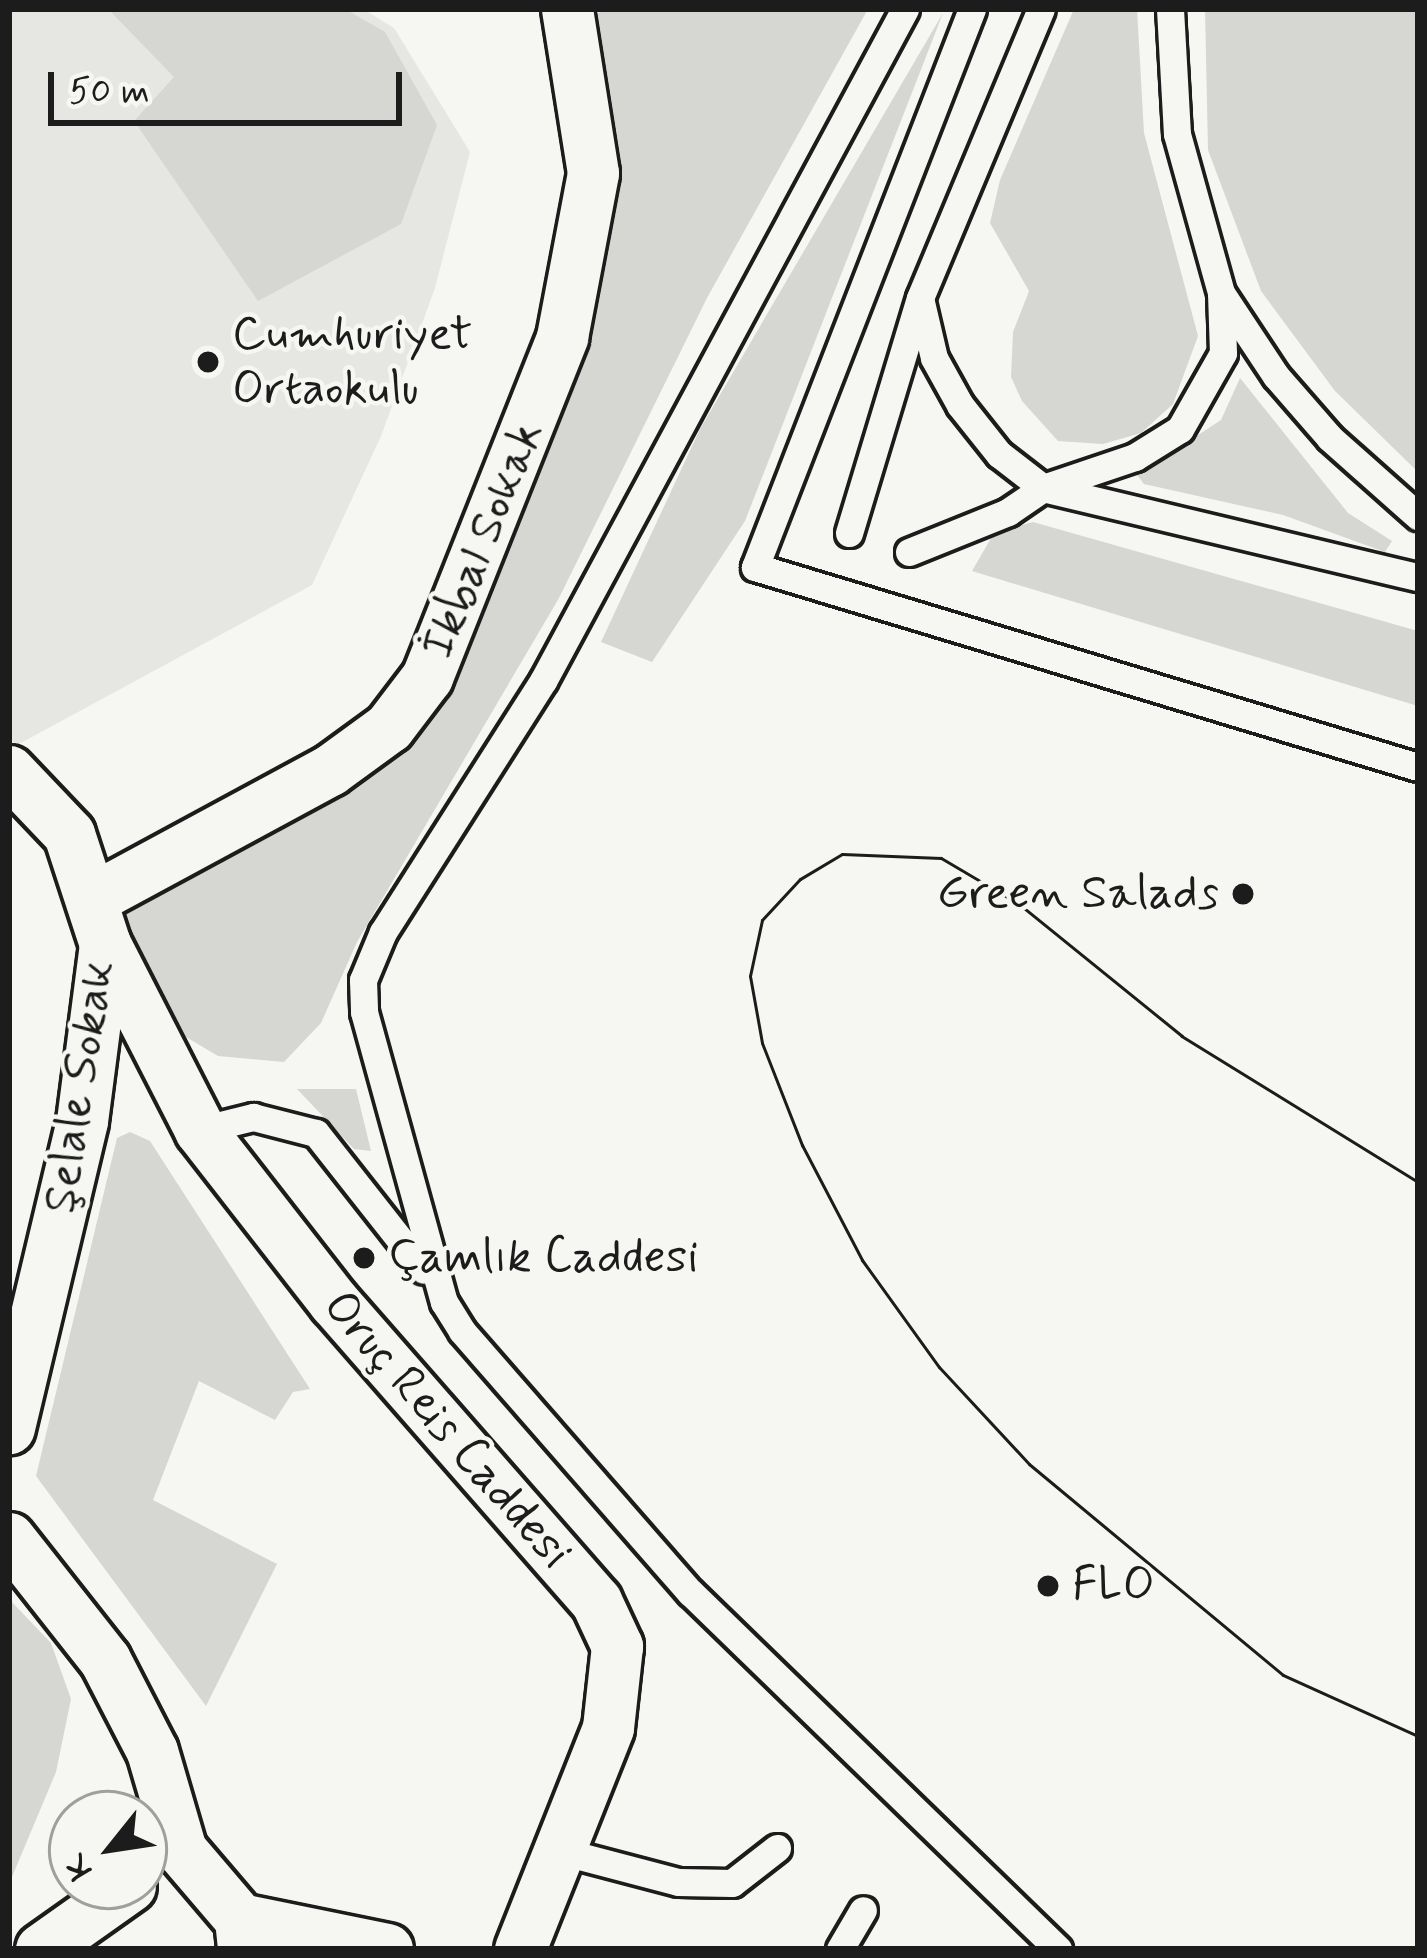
<!DOCTYPE html>
<meta charset="utf-8">
<style>
body{margin:0}
#map{position:relative;width:1427px;height:1958px;overflow:hidden;background:#f6f6f2;font-family:Mynerve,sans-serif}
div>[style]{position:absolute}
.built>*{inset:0;background:#e6e6e2}
.green>*{inset:0;background:#d6d6d2}
.roads{filter:drop-shadow(3px 0 #1c1c1c) drop-shadow(-3px 0 #1c1c1c) drop-shadow(0 3px #1c1c1c) drop-shadow(0 -3px #1c1c1c)}
.service>*{height:27px;margin:-13.5px;padding:0 13.5px;transform-origin:13.5px;border-radius:13.5px;background:#f6f6f2}
.minor>*{height:51px;margin:-25.5px;padding:0 25.5px;transform-origin:25.5px;border-radius:25.5px;background:#f6f6f2}
.tram>*{height:3px;margin:-1.5px;padding:0 1.5px;transform-origin:1.5px;border-radius:1.5px;background:#1c1c1c}
.dots>*{width:33px;height:33px;translate:-50% -50%;box-sizing:border-box;border:6px solid #f6f6f2;border-radius:50%}
span{translate:-50% -50%;white-space:nowrap;text-align:center;line-height:1.15;-webkit-text-stroke:9px #f6f6f2;paint-order:stroke}
.poi-label{font-size:48px;color:#1c1c1c}
.left{translate:0 -50%;text-align:left}
.right{translate:-100% -50%;text-align:right}
.street-label{font-size:48px;color:#1c1c1c}
.frame{position:absolute;inset:0;border:12px solid #1c1c1c;pointer-events:none}
.north{position:absolute;left:48px;top:1790px;width:120px;height:120px;box-sizing:border-box;background:#f6f6f2;border:3px solid #9f9f9c;border-radius:50%;rotate:240deg;font-size:33px;font-weight:700;line-height:48px;text-align:center;color:#1c1c1c}
.north::after{content:'';display:block;margin:auto;width:42px;height:54px;background:#1c1c1c;clip-path:polygon(50% 0,100% 100%,50% 72%,0 100%)}
.scale{position:absolute;left:48px;top:72px;width:354px;height:54px;box-sizing:border-box;border:6px solid #1c1c1c;border-top:0;padding-left:15px;font-size:36px;line-height:42px;white-space:nowrap;color:#1c1c1c;-webkit-text-stroke:9px #f6f6f2;paint-order:stroke}
</style>
<div id="map">
<div class="built">
<i style="clip-path:polygon(9px 9px,363px 9px,394px 28px,470px 152px,435px 288px,381px 436px,312px 585px,19px 744px,9px 741px)"></i>
</div>
<div class="green">
<i style="clip-path:polygon(108px 9px,345px 9px,385px 32px,437px 125px,401px 224px,258px 301px,134px 121px,174px 77px)"></i>
<i style="clip-path:polygon(609px 9px,868px 9px,707px 298px,559px 598px,357px 942px,321px 1023px,284px 1062px,218px 1056px,171px 1028px,137px 982px,119px 905px,134px 889px,374px 774px,444px 672px,573px 386px,606px 207px,595px 14px)"></i>
<i style="clip-path:polygon(1074px 9px,1137px 9px,1144px 133px,1198px 336px,1173px 404px,1141px 433px,1103px 444px,1058px 441px,1022px 401px,1011px 377px,1013px 332px,1029px 291px,990px 223px,1000px 180px)"></i>
<i style="clip-path:polygon(1205px 9px,1418px 9px,1418px 472px,1335px 391px,1261px 291px,1208px 150px)"></i>
<i style="clip-path:polygon(943px 13px,745px 521px,652px 662px,601px 642px,700px 429px)"></i>
<i style="clip-path:polygon(1240px 378px,1348px 513px,1392px 541px,1385px 552px,1283px 515px,1144px 484px,1137px 475px,1221px 420px)"></i>
<i style="clip-path:polygon(1033px 522px,1418px 631px,1418px 706px,972px 571px,994px 533px)"></i>
<i style="clip-path:polygon(297px 1089px,356px 1089px,371px 1151px,354px 1149px)"></i>
<i style="clip-path:polygon(130px 1132px,150px 1141px,310px 1389px,293px 1392px,275px 1420px,199px 1381px,153px 1500px,277px 1564px,206px 1706px,36px 1476px,117px 1138px)"></i>
<i style="clip-path:polygon(9px 1599px,51px 1643px,71px 1699px,56px 1772px,9px 1884px)"></i>
</div>
<div class="roads">
<div class="service">
<i style="left:905px;top:9px;width:763px;rotate:118.31deg"></i>
<i style="left:543px;top:681px;width:298px;rotate:122.5deg"></i>
<i style="left:383px;top:932px;width:52px;rotate:112.6deg"></i>
<i style="left:363px;top:980px;width:32px;rotate:88deg"></i>
<i style="left:364px;top:1012px;width:301px;rotate:74.6deg"></i>
<i style="left:444px;top:1302px;width:34px;rotate:58deg"></i>
<i style="left:462px;top:1331px;width:347px;rotate:48.9deg"></i>
<i style="left:690px;top:1592px;width:513px;rotate:44.13deg"></i>
<i style="left:972px;top:9px;width:599px;rotate:111.25deg"></i>
<i style="left:755px;top:567px;width:693px;rotate:16.79deg"></i>
<i style="left:1170px;top:9px;width:125px;rotate:86.8deg"></i>
<i style="left:1177px;top:134px;width:165px;rotate:74.5deg"></i>
<i style="left:1221px;top:293px;width:100px;rotate:56.5deg"></i>
<i style="left:1276px;top:376px;width:82px;rotate:48.9deg"></i>
<i style="left:1330px;top:438px;width:118px;rotate:41.6deg"></i>
<i style="left:921px;top:302px;width:57px;rotate:76.9deg"></i>
<i style="left:934px;top:358px;width:54px;rotate:61deg"></i>
<i style="left:960px;top:405px;width:63px;rotate:51.5deg"></i>
<i style="left:999px;top:454px;width:56px;rotate:37.7deg"></i>
<i style="left:1043px;top:488px;width:97px;rotate:-18.6deg"></i>
<i style="left:1135px;top:457px;width:53px;rotate:-31.9deg"></i>
<i style="left:1180px;top:429px;width:87px;rotate:-60.5deg"></i>
<i style="left:1223px;top:353px;width:59px;rotate:-91.9deg"></i>
<i style="left:849px;top:533px;width:245px;rotate:-73.2deg"></i>
<i style="left:920px;top:298px;width:313px;rotate:-67.3deg"></i>
<i style="left:909px;top:552px;width:107px;rotate:-22deg"></i>
<i style="left:1008px;top:512px;width:42px;rotate:-34.4deg"></i>
<i style="left:1043px;top:488px;width:385px;rotate:13.4deg"></i>
<i style="left:200px;top:1130px;width:55px;rotate:-13.8deg"></i>
<i style="left:253px;top:1117px;width:65px;rotate:14.3deg"></i>
<i style="left:316px;top:1133px;width:174px;rotate:51.8deg"></i>
<i style="left:564px;top:1852px;width:118px;rotate:14.7deg"></i>
<i style="left:678px;top:1882px;width:54px;rotate:1.1deg"></i>
<i style="left:732px;top:1883px;width:57px;rotate:-37.9deg"></i>
<i style="left:840px;top:1949px;width:45px;rotate:-59.5deg"></i>
</div>
<div class="minor">
<i style="left:9px;top:771px;width:87px;rotate:46.4deg"></i>
<i style="left:69px;top:834px;width:116px;rotate:71.9deg"></i>
<i style="left:105px;top:944px;width:178px;rotate:97.4deg"></i>
<i style="left:82px;top:1121px;width:316px;rotate:103.4deg"></i>
<i style="left:95px;top:897px;width:267px;rotate:-28.4deg"></i>
<i style="left:330px;top:770px;width:73px;rotate:-36.1deg"></i>
<i style="left:389px;top:727px;width:63px;rotate:-52.8deg"></i>
<i style="left:427px;top:677px;width:366px;rotate:-68.3deg"></i>
<i style="left:562px;top:337px;width:167px;rotate:-79.3deg"></i>
<i style="left:593px;top:173px;width:166px;rotate:-99deg"></i>
<i style="left:105px;top:944px;width:209px;rotate:62.9deg"></i>
<i style="left:200px;top:1130px;width:218px;rotate:52.1deg"></i>
<i style="left:334px;top:1302px;width:398px;rotate:48.8deg"></i>
<i style="left:596px;top:1601px;width:50px;rotate:65deg"></i>
<i style="left:617px;top:1646px;width:82px;rotate:96.3deg"></i>
<i style="left:608px;top:1728px;width:238px;rotate:111.7deg"></i>
<i style="left:9px;top:1538px;width:155px;rotate:51.8deg"></i>
<i style="left:105px;top:1660px;width:102px;rotate:62.7deg"></i>
<i style="left:152px;top:1751px;width:103px;rotate:73.7deg"></i>
<i style="left:181px;top:1850px;width:91px;rotate:49.5deg"></i>
<i style="left:240px;top:1919px;width:30px;rotate:84deg"></i>
<i style="left:240px;top:1919px;width:150px;rotate:11.5deg"></i>
<i style="left:41px;top:1949px;width:109px;rotate:-35.3deg"></i>
</div>
</div>
<div class="tram">
<i style="left:1418px;top:1182px;width:278px;rotate:-148.3deg"></i>
<i style="left:1182px;top:1036px;width:210px;rotate:-141deg"></i>
<i style="left:1019px;top:904px;width:91px;rotate:-149.5deg"></i>
<i style="left:941px;top:858px;width:99px;rotate:-177.7deg"></i>
<i style="left:842px;top:854px;width:49px;rotate:149.2deg"></i>
<i style="left:800px;top:879px;width:56px;rotate:132.8deg"></i>
<i style="left:762px;top:920px;width:57px;rotate:102.1deg"></i>
<i style="left:750px;top:976px;width:68px;rotate:79.8deg"></i>
<i style="left:762px;top:1043px;width:110px;rotate:68.6deg"></i>
<i style="left:802px;top:1145px;width:130px;rotate:62.4deg"></i>
<i style="left:862px;top:1260px;width:132px;rotate:54.3deg"></i>
<i style="left:939px;top:1367px;width:132px;rotate:47.1deg"></i>
<i style="left:1029px;top:1464px;width:330px;rotate:39.7deg"></i>
<i style="left:1283px;top:1675px;width:148px;rotate:24.3deg"></i>
</div>
<div class="dots">
<i style="left:208px;top:362px;background:#1c1c1c"></i>
<i style="left:1243px;top:894px;background:#1c1c1c"></i>
<i style="left:364px;top:1258px;background:#1c1c1c"></i>
<i style="left:1048px;top:1586px;background:#1c1c1c"></i>
</div>
<div class="poi-label">
<span class="left" style="left:232px;top:362px">Cumhuriyet<br>Ortaokulu</span>
<span class="right" style="left:1219px;top:894px">Green Salads</span>
<span class="left" style="left:388px;top:1258px">Çamlık Caddesi</span>
<span class="left" style="left:1072px;top:1586px">FLO</span>
</div>
<div class="street-label">
<span style="left:483px;top:540px;rotate:-68deg">İkbal Sokak</span>
<span style="left:80px;top:1087px;rotate:-81deg">Şelale Sokak</span>
<span style="left:447px;top:1430px;rotate:49deg">Oruç Reis Caddesi</span>
</div>
<div class="frame"></div>
<div class="north">K</div>
<div class="scale">50 m</div>
</div>
